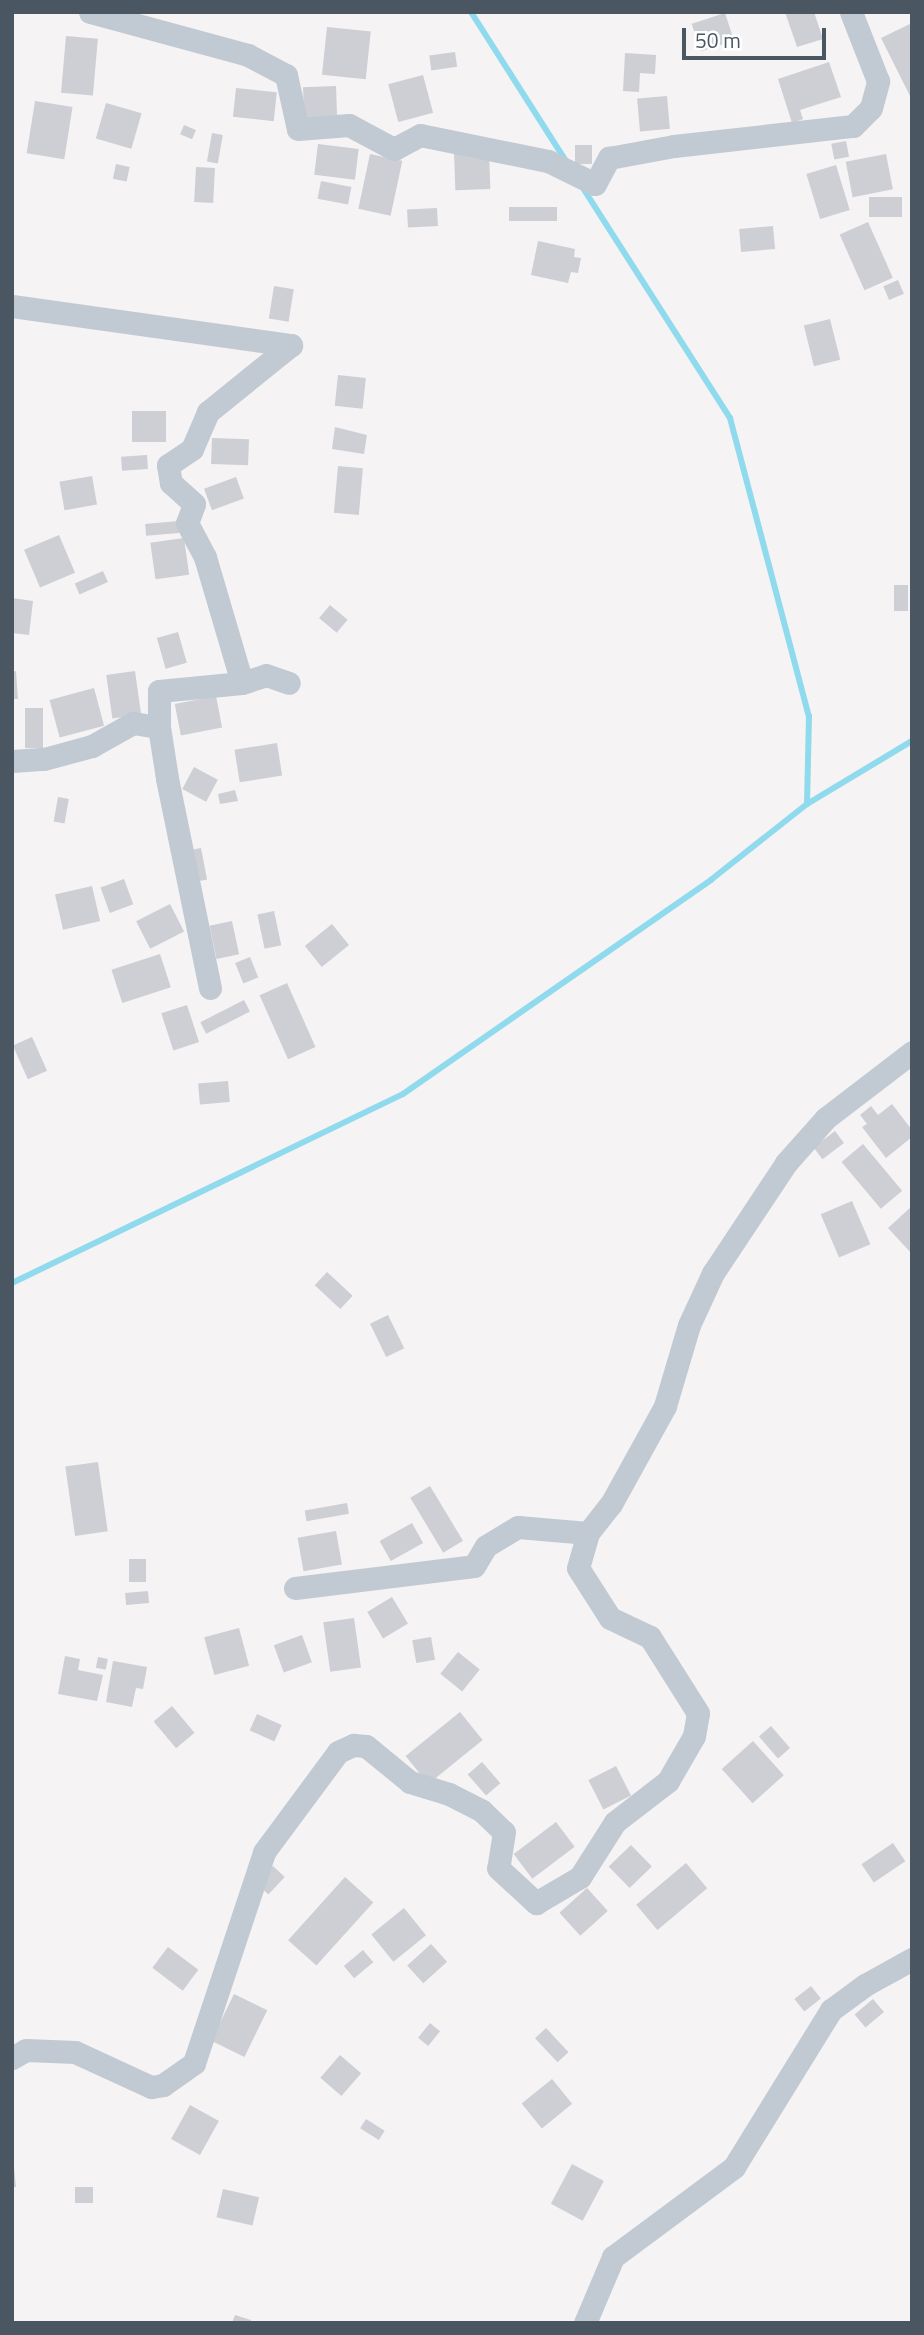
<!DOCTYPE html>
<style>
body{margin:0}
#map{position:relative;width:924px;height:2335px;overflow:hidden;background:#f5f3f3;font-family:"Titillium Web",sans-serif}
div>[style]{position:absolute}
.stream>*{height:6px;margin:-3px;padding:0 3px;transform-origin:3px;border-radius:3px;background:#90daee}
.building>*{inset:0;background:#cdcfd5;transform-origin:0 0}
.minor>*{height:23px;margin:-11.5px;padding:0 11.5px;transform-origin:11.5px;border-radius:11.5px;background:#c1cad2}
span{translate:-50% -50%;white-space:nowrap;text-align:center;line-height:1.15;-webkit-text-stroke:5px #fff;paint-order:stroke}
.frame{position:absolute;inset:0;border:14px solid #4a5661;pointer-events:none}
.scale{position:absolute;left:682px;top:28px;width:144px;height:32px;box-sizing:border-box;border:4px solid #4a5661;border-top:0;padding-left:9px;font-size:21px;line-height:24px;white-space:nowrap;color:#4a5661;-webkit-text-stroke:5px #fff;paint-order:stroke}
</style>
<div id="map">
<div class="stream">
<i style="left:471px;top:12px;width:177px;rotate:57.5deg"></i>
<i style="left:581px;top:185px;width:277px;rotate:57.4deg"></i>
<i style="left:730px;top:418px;width:308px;rotate:75.2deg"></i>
<i style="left:809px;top:716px;width:88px;rotate:91.3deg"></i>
<i style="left:12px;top:1283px;width:434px;rotate:-25.8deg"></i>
<i style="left:403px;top:1094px;width:376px;rotate:-34.8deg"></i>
<i style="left:712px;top:879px;width:121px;rotate:-38.3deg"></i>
<i style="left:807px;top:804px;width:122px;rotate:-31deg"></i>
</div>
<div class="building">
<i style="clip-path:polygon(785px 12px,814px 12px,823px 39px,797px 47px)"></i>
<i style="left:725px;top:13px;width:29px;height:35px;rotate:72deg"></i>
<i style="clip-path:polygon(912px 23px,912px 100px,881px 38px)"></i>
<i style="left:327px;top:27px;width:44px;height:48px;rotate:6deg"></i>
<i style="left:66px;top:36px;width:32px;height:57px;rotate:5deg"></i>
<i style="left:455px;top:52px;width:15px;height:26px;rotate:82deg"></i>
<i style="clip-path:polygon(625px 53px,656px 55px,655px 74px,640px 73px,639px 92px,623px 91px)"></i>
<i style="clip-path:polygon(829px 62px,841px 97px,800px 110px,803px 119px,792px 123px,778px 79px)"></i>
<i style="left:423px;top:75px;width:39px;height:36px;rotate:75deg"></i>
<i style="left:336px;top:86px;width:31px;height:33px;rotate:88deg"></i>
<i style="left:236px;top:88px;width:41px;height:29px;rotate:6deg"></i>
<i style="left:667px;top:96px;width:33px;height:30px;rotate:85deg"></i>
<i style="left:35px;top:101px;width:38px;height:53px;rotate:9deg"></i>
<i style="left:106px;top:103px;width:37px;height:37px;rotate:16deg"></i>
<i style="left:184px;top:125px;width:13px;height:10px;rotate:23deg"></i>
<i style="left:212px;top:133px;width:11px;height:29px;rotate:10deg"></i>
<i style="left:846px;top:141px;width:16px;height:15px;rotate:79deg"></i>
<i style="left:318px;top:144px;width:41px;height:31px;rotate:7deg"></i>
<i style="left:575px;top:145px;width:17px;height:19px"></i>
<i style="left:489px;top:151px;width:38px;height:35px;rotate:88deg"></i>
<i style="left:370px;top:154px;width:33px;height:56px;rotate:12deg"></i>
<i style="left:886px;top:154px;width:36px;height:41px;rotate:79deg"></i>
<i style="left:116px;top:164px;width:14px;height:15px;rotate:12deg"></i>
<i style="left:836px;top:165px;width:47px;height:31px;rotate:73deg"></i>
<i style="left:196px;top:167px;width:19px;height:35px;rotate:3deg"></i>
<i style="left:321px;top:181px;width:31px;height:18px;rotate:11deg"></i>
<i style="left:869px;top:197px;width:33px;height:20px"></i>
<i style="left:509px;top:207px;width:48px;height:14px"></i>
<i style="left:437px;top:208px;width:18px;height:30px;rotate:87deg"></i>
<i style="left:868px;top:222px;width:61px;height:31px;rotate:66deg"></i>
<i style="left:773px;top:226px;width:23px;height:34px;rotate:85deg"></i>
<i style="clip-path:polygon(538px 241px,575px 249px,574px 257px,581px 258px,578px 273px,571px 272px,568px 283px,531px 275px)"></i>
<i style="left:898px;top:280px;width:15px;height:16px;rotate:67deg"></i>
<i style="left:274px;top:286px;width:20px;height:33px;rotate:9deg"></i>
<i style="left:830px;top:319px;width:42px;height:27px;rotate:76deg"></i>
<i style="left:338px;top:375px;width:28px;height:31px;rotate:6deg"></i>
<i style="left:166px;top:411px;width:31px;height:34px;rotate:90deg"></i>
<i style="clip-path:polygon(335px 427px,367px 435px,364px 454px,332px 449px)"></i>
<i style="left:212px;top:438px;width:37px;height:26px;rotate:2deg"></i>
<i style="left:147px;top:455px;width:14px;height:26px;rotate:86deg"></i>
<i style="left:338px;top:466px;width:25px;height:47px;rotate:5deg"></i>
<i style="left:92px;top:476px;width:29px;height:33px;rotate:80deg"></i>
<i style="left:236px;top:477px;width:23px;height:34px;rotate:70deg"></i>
<i style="left:178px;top:521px;width:12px;height:33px;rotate:85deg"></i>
<i style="left:59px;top:535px;width:41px;height:38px;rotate:67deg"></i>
<i style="left:184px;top:538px;width:37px;height:34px;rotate:82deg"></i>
<i style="left:103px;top:571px;width:12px;height:31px;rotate:66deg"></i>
<i style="left:894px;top:585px;width:14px;height:26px"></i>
<i style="clip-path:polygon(12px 598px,33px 601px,29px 635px,12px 633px)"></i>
<i style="left:330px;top:605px;width:23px;height:17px;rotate:40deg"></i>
<i style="left:178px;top:632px;width:32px;height:22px;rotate:74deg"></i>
<i style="clip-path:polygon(16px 671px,18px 699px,12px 699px,12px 672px)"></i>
<i style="left:135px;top:671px;width:44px;height:29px;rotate:82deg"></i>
<i style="left:94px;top:688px;width:39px;height:46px;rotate:75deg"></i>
<i style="left:216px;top:696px;width:32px;height:42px;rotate:79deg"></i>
<i style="left:25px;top:708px;width:18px;height:40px"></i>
<i style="left:277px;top:743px;width:33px;height:43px;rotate:81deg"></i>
<i style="left:194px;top:767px;width:27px;height:25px;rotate:28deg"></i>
<i style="clip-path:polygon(235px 790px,238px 801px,220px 804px,218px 794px)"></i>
<i style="left:58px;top:797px;width:11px;height:25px;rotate:10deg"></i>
<i style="left:201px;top:848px;width:32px;height:9px;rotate:79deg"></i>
<i style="left:124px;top:879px;width:27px;height:25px;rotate:70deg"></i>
<i style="left:92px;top:886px;width:36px;height:38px;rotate:77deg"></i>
<i style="left:170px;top:904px;width:31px;height:38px;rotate:63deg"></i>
<i style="left:274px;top:911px;width:35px;height:17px;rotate:78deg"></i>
<i style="left:232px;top:921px;width:34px;height:23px;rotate:78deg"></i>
<i style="left:332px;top:924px;width:27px;height:35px;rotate:51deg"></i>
<i style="left:160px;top:954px;width:35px;height:51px;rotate:72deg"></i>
<i style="left:250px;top:957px;width:22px;height:16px;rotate:68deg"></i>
<i style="left:287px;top:983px;width:70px;height:30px;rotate:66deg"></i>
<i style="left:244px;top:1000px;width:13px;height:49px;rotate:63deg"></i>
<i style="left:187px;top:1005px;width:39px;height:27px;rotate:72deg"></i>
<i style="left:32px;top:1037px;width:37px;height:21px;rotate:66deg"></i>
<i style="left:228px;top:1081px;width:21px;height:30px;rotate:85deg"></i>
<i style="clip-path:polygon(892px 1104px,912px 1130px,912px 1137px,886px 1158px,862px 1127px,867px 1124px,860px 1115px,871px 1106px,878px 1115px)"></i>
<i style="left:835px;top:1131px;width:15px;height:27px;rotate:53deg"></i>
<i style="left:863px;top:1144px;width:61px;height:28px;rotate:50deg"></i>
<i style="left:852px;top:1201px;width:47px;height:34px;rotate:67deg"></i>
<i style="clip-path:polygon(912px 1206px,912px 1254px,888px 1228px)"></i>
<i style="left:327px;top:1272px;width:35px;height:18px;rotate:43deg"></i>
<i style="left:388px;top:1315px;width:37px;height:20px;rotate:64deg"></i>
<i style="left:98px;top:1462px;width:70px;height:33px;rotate:82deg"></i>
<i style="left:430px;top:1486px;width:64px;height:23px;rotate:59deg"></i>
<i style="left:347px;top:1503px;width:11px;height:43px;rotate:80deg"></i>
<i style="left:412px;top:1523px;width:23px;height:37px;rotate:61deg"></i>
<i style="left:336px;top:1531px;width:34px;height:39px;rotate:80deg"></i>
<i style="left:146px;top:1559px;width:23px;height:17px;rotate:90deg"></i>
<i style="left:148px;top:1591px;width:12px;height:23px;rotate:85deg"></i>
<i style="left:392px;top:1597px;width:31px;height:29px;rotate:59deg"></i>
<i style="left:354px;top:1618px;width:50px;height:31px;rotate:82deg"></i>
<i style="left:239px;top:1628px;width:39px;height:36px;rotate:75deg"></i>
<i style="left:302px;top:1635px;width:29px;height:30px;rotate:70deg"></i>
<i style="left:431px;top:1637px;width:23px;height:19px;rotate:80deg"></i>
<i style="left:458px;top:1652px;width:28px;height:28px;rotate:39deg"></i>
<i style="clip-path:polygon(65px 1656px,80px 1659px,78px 1670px,103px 1675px,97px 1701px,58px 1694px)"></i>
<i style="left:98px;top:1657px;width:10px;height:11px;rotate:11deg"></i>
<i style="clip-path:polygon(113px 1661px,147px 1667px,143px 1689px,136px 1688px,132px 1707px,106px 1702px)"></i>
<i style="left:172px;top:1706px;width:35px;height:24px;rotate:50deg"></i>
<i style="left:460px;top:1712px;width:36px;height:70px;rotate:51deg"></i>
<i style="left:257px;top:1714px;width:27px;height:18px;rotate:24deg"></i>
<i style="left:771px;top:1726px;width:29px;height:16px;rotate:49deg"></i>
<i style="left:753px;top:1741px;width:46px;height:42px;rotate:48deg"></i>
<i style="left:482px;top:1762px;width:28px;height:19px;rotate:49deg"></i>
<i style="left:616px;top:1766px;width:33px;height:31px;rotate:63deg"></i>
<i style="left:556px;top:1822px;width:31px;height:53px;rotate:53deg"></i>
<i style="left:893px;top:1843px;width:22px;height:38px;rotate:56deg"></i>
<i style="left:631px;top:1845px;width:30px;height:31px;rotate:46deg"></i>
<i style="left:686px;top:1863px;width:33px;height:65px;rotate:50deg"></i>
<i style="left:273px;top:1866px;width:16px;height:24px;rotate:43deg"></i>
<i style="left:345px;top:1877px;width:38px;height:85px;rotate:42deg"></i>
<i style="left:587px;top:1888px;width:31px;height:37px;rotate:48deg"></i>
<i style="left:404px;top:1908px;width:35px;height:42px;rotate:51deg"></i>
<i style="left:431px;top:1944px;width:24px;height:32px;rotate:48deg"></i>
<i style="left:168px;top:1947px;width:38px;height:26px;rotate:37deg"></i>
<i style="left:363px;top:1950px;width:16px;height:25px;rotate:50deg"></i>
<i style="left:811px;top:1986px;width:16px;height:21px;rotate:52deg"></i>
<i style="left:234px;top:1994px;width:37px;height:52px;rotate:26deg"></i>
<i style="left:873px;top:1999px;width:17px;height:24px;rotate:50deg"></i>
<i style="left:430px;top:2023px;width:13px;height:19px;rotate:39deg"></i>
<i style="left:546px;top:2028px;width:33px;height:15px;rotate:47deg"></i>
<i style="left:340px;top:2055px;width:28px;height:30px;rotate:41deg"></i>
<i style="left:552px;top:2079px;width:32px;height:39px;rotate:51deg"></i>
<i style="left:190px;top:2105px;width:33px;height:39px;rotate:29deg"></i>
<i style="left:366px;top:2119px;width:22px;height:11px;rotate:32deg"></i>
<i style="left:572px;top:2164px;width:36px;height:45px;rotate:28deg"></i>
<i style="clip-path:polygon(14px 2167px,16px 2187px,12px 2187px,12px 2168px)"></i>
<i style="left:75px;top:2187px;width:18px;height:16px"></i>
<i style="left:223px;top:2189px;width:37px;height:29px;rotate:13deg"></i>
<i style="clip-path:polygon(235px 2315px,251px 2320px,250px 2323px,232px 2323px)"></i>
</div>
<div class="minor">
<i style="left:90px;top:12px;width:164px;rotate:15.2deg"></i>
<i style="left:248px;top:55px;width:43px;rotate:27.8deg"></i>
<i style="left:286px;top:75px;width:55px;rotate:77.5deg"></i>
<i style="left:298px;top:129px;width:51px;rotate:-4.5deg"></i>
<i style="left:349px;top:125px;width:51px;rotate:28.1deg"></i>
<i style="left:394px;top:149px;width:30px;rotate:-28deg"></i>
<i style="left:420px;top:135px;width:131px;rotate:11.5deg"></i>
<i style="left:548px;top:161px;width:52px;rotate:26.1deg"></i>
<i style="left:595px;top:184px;width:30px;rotate:-62deg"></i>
<i style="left:609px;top:158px;width:66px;rotate:-10.5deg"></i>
<i style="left:674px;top:146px;width:180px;rotate:-6.4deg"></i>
<i style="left:853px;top:126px;width:25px;rotate:-45deg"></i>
<i style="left:871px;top:108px;width:28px;rotate:-75deg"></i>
<i style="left:878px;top:81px;width:74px;rotate:-111.4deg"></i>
<i style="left:12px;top:306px;width:282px;rotate:8deg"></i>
<i style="left:291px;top:345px;width:107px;rotate:141.1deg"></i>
<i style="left:208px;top:412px;width:40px;rotate:113.4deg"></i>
<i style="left:192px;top:449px;width:29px;rotate:146deg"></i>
<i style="left:168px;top:465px;width:18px;rotate:81deg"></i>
<i style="left:171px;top:483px;width:31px;rotate:42deg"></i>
<i style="left:194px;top:504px;width:20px;rotate:110deg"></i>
<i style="left:187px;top:523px;width:38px;rotate:62deg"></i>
<i style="left:205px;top:557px;width:131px;rotate:73.6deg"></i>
<i style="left:242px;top:683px;width:25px;rotate:-18deg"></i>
<i style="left:266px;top:675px;width:24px;rotate:19deg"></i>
<i style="left:12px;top:761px;width:32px;rotate:-4deg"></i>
<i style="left:44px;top:759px;width:50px;rotate:-15.2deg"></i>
<i style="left:92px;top:746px;width:47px;rotate:-29.3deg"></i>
<i style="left:133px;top:723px;width:26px;rotate:9deg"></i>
<i style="left:210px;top:988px;width:214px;rotate:-101.6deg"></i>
<i style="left:167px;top:778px;width:52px;rotate:-98.9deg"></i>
<i style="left:159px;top:727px;width:36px;rotate:-90deg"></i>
<i style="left:159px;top:691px;width:83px;rotate:-5.5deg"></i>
<i style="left:295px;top:1588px;width:180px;rotate:-7deg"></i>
<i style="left:474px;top:1566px;width:23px;rotate:-59deg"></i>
<i style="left:486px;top:1546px;width:37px;rotate:-31deg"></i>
<i style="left:518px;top:1527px;width:70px;rotate:4.9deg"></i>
<i style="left:12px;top:2058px;width:16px;rotate:-30deg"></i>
<i style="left:26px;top:2050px;width:49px;rotate:2.3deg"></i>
<i style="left:75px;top:2052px;width:84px;rotate:24.7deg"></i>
<i style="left:151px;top:2087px;width:12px;rotate:-9deg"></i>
<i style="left:163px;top:2085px;width:38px;rotate:-35deg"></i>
<i style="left:194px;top:2063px;width:222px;rotate:-71.6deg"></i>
<i style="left:264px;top:1852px;width:124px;rotate:-53.5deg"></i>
<i style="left:338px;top:1752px;width:17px;rotate:-25deg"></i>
<i style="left:353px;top:1745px;width:13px;rotate:4deg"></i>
<i style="left:366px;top:1746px;width:57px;rotate:39.3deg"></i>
<i style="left:410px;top:1782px;width:41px;rotate:17.1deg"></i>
<i style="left:449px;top:1794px;width:37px;rotate:27deg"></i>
<i style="left:482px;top:1811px;width:30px;rotate:44deg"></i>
<i style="left:504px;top:1832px;width:36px;rotate:99deg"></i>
<i style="left:498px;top:1868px;width:52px;rotate:42.6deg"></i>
<i style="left:536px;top:1903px;width:51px;rotate:-30.6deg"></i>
<i style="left:580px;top:1877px;width:65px;rotate:-57.5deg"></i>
<i style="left:615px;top:1822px;width:67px;rotate:-37.7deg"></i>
<i style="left:668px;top:1781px;width:52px;rotate:-60deg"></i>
<i style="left:694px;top:1736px;width:23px;rotate:-80deg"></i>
<i style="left:698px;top:1713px;width:90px;rotate:-122.3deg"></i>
<i style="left:650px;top:1637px;width:44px;rotate:-154.6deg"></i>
<i style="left:610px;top:1618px;width:59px;rotate:-122.6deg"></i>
<i style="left:578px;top:1568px;width:36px;rotate:-74deg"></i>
<i style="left:588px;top:1533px;width:37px;rotate:-52deg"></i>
<i style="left:611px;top:1504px;width:112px;rotate:-61.1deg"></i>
<i style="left:665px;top:1406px;width:84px;rotate:-73.5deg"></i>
<i style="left:689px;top:1325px;width:57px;rotate:-65.2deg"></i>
<i style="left:713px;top:1273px;width:132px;rotate:-56.4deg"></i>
<i style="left:786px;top:1163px;width:60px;rotate:-48.4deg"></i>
<i style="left:826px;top:1118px;width:108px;rotate:-37.5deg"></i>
<i style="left:585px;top:2323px;width:72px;rotate:-67deg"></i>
<i style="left:613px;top:2257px;width:151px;rotate:-36.6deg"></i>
<i style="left:734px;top:2167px;width:185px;rotate:-58.3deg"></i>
<i style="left:831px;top:2010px;width:42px;rotate:-36.3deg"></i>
<i style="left:865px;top:1985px;width:54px;rotate:-29deg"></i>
</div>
<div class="frame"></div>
<div class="scale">50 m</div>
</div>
